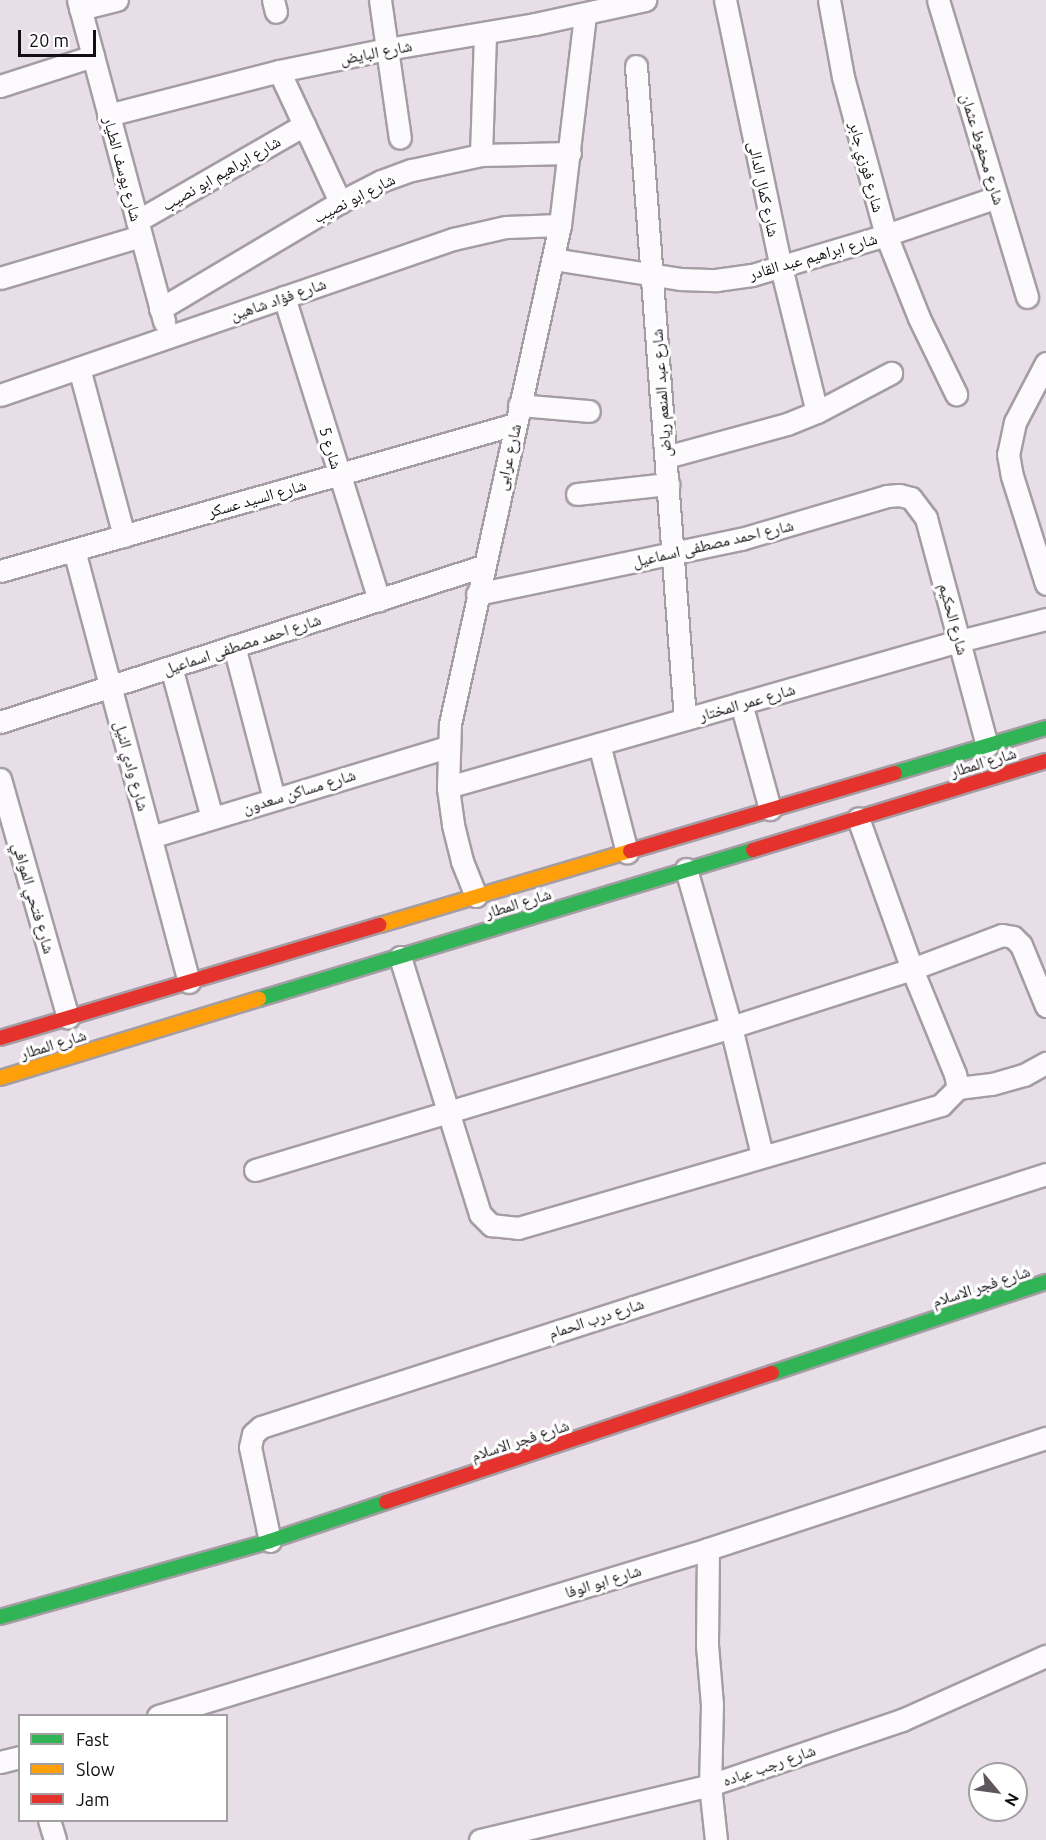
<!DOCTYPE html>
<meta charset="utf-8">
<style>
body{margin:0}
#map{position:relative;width:1046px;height:1840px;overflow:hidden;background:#e8dee8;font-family:Ubuntu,"Noto Naskh Arabic",sans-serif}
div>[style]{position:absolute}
.roads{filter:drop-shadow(2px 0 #a49da4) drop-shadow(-2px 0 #a49da4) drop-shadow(0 2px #a49da4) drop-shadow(0 -2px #a49da4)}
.street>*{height:21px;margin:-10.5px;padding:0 10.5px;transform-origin:10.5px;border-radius:10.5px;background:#fcfafc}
.fast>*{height:14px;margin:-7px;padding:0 7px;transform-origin:7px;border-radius:7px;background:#30b455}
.slow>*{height:14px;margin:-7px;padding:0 7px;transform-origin:7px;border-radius:7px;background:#ff9f0a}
.jam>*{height:14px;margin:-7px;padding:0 7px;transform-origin:7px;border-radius:7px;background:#e5322d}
span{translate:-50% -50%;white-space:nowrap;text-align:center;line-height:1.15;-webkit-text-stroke:6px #fff;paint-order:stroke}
.street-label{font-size:16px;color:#130e14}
.legend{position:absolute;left:18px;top:1714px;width:210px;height:108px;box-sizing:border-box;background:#fff;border:2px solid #a19fa1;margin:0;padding:8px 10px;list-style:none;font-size:18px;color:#130e14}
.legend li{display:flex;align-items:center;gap:12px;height:30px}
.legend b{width:30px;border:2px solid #a19fa1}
.north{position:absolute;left:968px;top:1762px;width:60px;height:60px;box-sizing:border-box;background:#fff;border:2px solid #a19fa1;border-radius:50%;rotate:119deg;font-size:16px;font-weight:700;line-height:24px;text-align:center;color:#130e14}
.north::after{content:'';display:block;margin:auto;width:21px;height:27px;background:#5e575e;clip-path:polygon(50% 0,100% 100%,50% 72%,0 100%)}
.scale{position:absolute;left:18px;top:30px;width:78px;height:27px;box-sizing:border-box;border:3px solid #130e14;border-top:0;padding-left:8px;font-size:18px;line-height:21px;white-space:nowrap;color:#130e14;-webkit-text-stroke:4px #fff;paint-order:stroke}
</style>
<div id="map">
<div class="roads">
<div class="street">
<i style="left:78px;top:0;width:333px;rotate:75deg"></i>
<i style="left:273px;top:0;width:12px;rotate:76deg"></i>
<i style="left:380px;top:0;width:139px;rotate:81.8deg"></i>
<i style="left:725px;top:0;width:273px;rotate:78.2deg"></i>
<i style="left:781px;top:267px;width:149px;rotate:76.1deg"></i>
<i style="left:829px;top:0;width:78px;rotate:79.7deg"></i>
<i style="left:843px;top:77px;width:164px;rotate:74.8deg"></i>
<i style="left:886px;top:235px;width:89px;rotate:68.3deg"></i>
<i style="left:919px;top:318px;width:85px;rotate:64deg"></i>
<i style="left:938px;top:0;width:310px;rotate:73.3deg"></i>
<i style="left:80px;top:9px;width:38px;rotate:-14deg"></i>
<i style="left:636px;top:66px;width:655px;rotate:85.71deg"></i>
<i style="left:279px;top:71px;width:145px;rotate:65deg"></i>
<i style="left:0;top:86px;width:98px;rotate:-17.9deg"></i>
<i style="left:108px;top:115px;width:177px;rotate:-14.4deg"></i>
<i style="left:279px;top:71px;width:110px;rotate:-11.5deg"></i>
<i style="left:387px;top:49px;width:150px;rotate:-9.6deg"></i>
<i style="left:535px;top:24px;width:113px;rotate:-12.3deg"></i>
<i style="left:481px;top:155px;width:122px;rotate:-88.1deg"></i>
<i style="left:137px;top:221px;width:193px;rotate:-29.9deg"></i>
<i style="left:553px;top:259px;width:130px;rotate:8.9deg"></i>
<i style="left:681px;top:279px;width:35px;rotate:2deg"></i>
<i style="left:716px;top:280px;width:36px;rotate:-8deg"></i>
<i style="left:752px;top:275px;width:140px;rotate:-16.6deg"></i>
<i style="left:886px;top:235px;width:117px;rotate:-18.9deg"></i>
<i style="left:0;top:278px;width:147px;rotate:-16.6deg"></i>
<i style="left:284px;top:297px;width:318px;rotate:72.6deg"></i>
<i style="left:160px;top:309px;width:209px;rotate:-30.7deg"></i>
<i style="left:340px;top:202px;width:46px;rotate:-27.1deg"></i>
<i style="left:381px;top:181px;width:33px;rotate:-20deg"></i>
<i style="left:412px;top:170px;width:71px;rotate:-12.3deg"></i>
<i style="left:481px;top:155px;width:89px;rotate:-1.3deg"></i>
<i style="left:1046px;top:363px;width:67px;rotate:117.7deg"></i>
<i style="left:1015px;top:422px;width:33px;rotate:102deg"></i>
<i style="left:1008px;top:454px;width:22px;rotate:80deg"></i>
<i style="left:1012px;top:476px;width:113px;rotate:72.5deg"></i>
<i style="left:79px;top:368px;width:174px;rotate:75deg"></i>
<i style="left:0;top:395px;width:479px;rotate:-19deg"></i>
<i style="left:453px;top:239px;width:54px;rotate:-12.8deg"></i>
<i style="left:506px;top:227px;width:54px;rotate:-2.1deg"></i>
<i style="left:519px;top:405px;width:70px;rotate:4.9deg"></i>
<i style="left:666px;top:457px;width:125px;rotate:-15.3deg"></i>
<i style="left:787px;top:424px;width:32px;rotate:-22deg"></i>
<i style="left:817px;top:412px;width:84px;rotate:-27.8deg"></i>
<i style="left:577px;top:494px;width:92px;rotate:-6.3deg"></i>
<i style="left:74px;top:550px;width:447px;rotate:75.1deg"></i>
<i style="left:0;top:571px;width:536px;rotate:-15.93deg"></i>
<i style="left:477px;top:594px;width:270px;rotate:-11.8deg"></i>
<i style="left:741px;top:539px;width:152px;rotate:-16.4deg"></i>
<i style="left:887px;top:496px;width:12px;rotate:-5deg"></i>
<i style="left:899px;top:495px;width:12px;rotate:14deg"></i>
<i style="left:911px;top:498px;width:25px;rotate:53deg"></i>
<i style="left:926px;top:518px;width:236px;rotate:75deg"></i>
<i style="left:234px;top:646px;width:158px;rotate:75.3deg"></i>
<i style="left:171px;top:667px;width:156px;rotate:74.8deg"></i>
<i style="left:741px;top:703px;width:110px;rotate:74.7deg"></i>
<i style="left:0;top:722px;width:508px;rotate:-17.9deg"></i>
<i style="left:599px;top:744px;width:112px;rotate:75.5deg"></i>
<i style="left:0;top:779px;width:248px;rotate:74.1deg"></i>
<i style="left:448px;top:787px;width:531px;rotate:-15.95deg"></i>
<i style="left:959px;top:641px;width:90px;rotate:-14.2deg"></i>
<i style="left:151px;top:837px;width:310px;rotate:-16.9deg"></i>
<i style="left:686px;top:869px;width:164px;rotate:74.1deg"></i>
<i style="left:731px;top:1027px;width:132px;rotate:76.4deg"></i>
<i style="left:476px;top:896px;width:38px;rotate:-112deg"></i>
<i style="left:462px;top:861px;width:38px;rotate:-104deg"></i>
<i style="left:453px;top:824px;width:37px;rotate:-98deg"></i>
<i style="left:448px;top:787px;width:63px;rotate:-88.2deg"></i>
<i style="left:450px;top:724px;width:511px;rotate:-77.57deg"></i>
<i style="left:560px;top:225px;width:212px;rotate:-83.2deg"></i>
<i style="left:400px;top:957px;width:269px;rotate:72.7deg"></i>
<i style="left:480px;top:1214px;width:16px;rotate:45deg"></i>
<i style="left:491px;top:1225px;width:27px;rotate:6deg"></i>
<i style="left:518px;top:1228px;width:441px;rotate:-16.2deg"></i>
<i style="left:941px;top:1105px;width:24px;rotate:-45deg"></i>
<i style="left:958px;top:1088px;width:14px;rotate:-102deg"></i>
<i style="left:955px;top:1074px;width:113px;rotate:-112.3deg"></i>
<i style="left:912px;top:969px;width:160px;rotate:-109.7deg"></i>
<i style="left:958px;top:1088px;width:34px;rotate:-7deg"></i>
<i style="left:992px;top:1084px;width:33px;rotate:-16deg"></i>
<i style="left:1024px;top:1075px;width:25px;rotate:-29deg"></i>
<i style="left:255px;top:1170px;width:497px;rotate:-16.7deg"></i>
<i style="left:731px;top:1027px;width:190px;rotate:-17.8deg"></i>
<i style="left:912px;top:969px;width:96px;rotate:-20.7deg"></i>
<i style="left:1002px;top:935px;width:11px;rotate:10deg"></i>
<i style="left:1013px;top:937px;width:11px;rotate:45deg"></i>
<i style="left:1021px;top:945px;width:66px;rotate:67.7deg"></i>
<i style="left:270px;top:1541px;width:96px;rotate:-102deg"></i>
<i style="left:250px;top:1447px;width:13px;rotate:-77deg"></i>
<i style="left:253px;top:1434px;width:11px;rotate:-41deg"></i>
<i style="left:261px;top:1427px;width:825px;rotate:-17.86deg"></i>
<i style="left:708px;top:1549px;width:96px;rotate:90.6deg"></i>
<i style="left:707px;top:1645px;width:60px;rotate:85.2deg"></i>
<i style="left:712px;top:1705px;width:80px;rotate:91.4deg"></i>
<i style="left:710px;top:1785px;width:55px;rotate:83.8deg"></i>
<i style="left:158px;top:1716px;width:575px;rotate:-16.89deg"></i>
<i style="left:708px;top:1549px;width:356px;rotate:-18.2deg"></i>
<i style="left:0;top:1762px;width:21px;rotate:-14deg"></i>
<i style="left:49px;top:1820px;width:21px;rotate:73deg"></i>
<i style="left:480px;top:1840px;width:236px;rotate:-13.4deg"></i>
<i style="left:710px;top:1785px;width:203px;rotate:-18.7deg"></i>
<i style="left:902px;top:1720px;width:158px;rotate:-24deg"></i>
</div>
<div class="fast">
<i style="left:895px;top:773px;width:158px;rotate:-16.6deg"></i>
<i style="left:259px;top:999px;width:516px;rotate:-16.78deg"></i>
<i style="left:772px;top:1373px;width:289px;rotate:-18.4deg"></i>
<i style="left:0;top:1617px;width:280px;rotate:-15.7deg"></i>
<i style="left:270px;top:1541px;width:122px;rotate:-18.6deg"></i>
</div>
<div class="slow">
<i style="left:380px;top:925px;width:261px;rotate:-16.5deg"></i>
<i style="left:0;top:1078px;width:271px;rotate:-17deg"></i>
</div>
<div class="jam">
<i style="left:753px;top:850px;width:306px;rotate:-16.9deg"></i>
<i style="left:630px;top:851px;width:276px;rotate:-16.4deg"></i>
<i style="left:0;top:1038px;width:396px;rotate:-16.6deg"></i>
<i style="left:386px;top:1502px;width:407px;rotate:-18.5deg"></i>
</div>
</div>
<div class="street-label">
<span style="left:376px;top:52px;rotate:-11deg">شارع البايض</span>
<span style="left:983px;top:149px;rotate:73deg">شارع محفوظ عثمان</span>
<span style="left:867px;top:167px;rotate:75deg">شارع فوزي جابر</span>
<span style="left:123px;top:169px;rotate:75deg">شارع يوسف الطيار</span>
<span style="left:221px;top:173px;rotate:-30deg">شارع ابراهيم ابو نصيب</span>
<span style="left:764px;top:189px;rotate:78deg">شارع كمال الدالى</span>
<span style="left:354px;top:198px;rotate:-27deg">شارع ابو نصيب</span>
<span style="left:813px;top:256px;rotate:-16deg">شارع ابراهيم عبد القادر</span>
<span style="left:278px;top:299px;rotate:-19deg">شارع فؤاد شاهين</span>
<span style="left:661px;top:393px;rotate:-94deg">شارع عبد المنعم رياض</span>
<span style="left:331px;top:448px;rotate:73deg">شارع 5</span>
<span style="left:508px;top:457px;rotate:-77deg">شارع عرابى</span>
<span style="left:257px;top:498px;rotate:-16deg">شارع السيد عسكر</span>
<span style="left:713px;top:543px;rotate:-13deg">شارع احمد مصطفى اسماعيل</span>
<span style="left:954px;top:619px;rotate:75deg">شارع الحكيم</span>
<span style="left:242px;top:644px;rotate:-18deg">شارع احمد مصطفى اسماعيل</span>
<span style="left:747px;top:702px;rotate:-16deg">شارع عمر المختار</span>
<span style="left:983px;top:762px;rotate:-17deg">شارع المطار</span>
<span style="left:132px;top:766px;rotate:75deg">شارع وادي النيل</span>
<span style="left:299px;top:791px;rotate:-17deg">شارع مساكن سعدون</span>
<span style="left:34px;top:898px;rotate:74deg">شارع فتحي الموافي</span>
<span style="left:518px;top:903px;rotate:-17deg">شارع المطار</span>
<span style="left:53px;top:1044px;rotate:-17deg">شارع المطار</span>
<span style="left:981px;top:1286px;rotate:-18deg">شارع فجر الاسلام</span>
<span style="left:596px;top:1318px;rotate:-18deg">شارع درب الحمام</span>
<span style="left:520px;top:1440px;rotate:-18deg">شارع فجر الاسلام</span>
<span style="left:603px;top:1581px;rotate:-17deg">شارع ابو الوفا</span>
<span style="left:769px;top:1765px;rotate:-19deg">شارع رجب عباده</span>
</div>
<ul class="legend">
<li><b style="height:8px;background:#30b455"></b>Fast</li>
<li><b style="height:8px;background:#ff9f0a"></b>Slow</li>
<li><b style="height:8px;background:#e5322d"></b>Jam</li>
</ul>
<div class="north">N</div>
<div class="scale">20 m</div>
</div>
